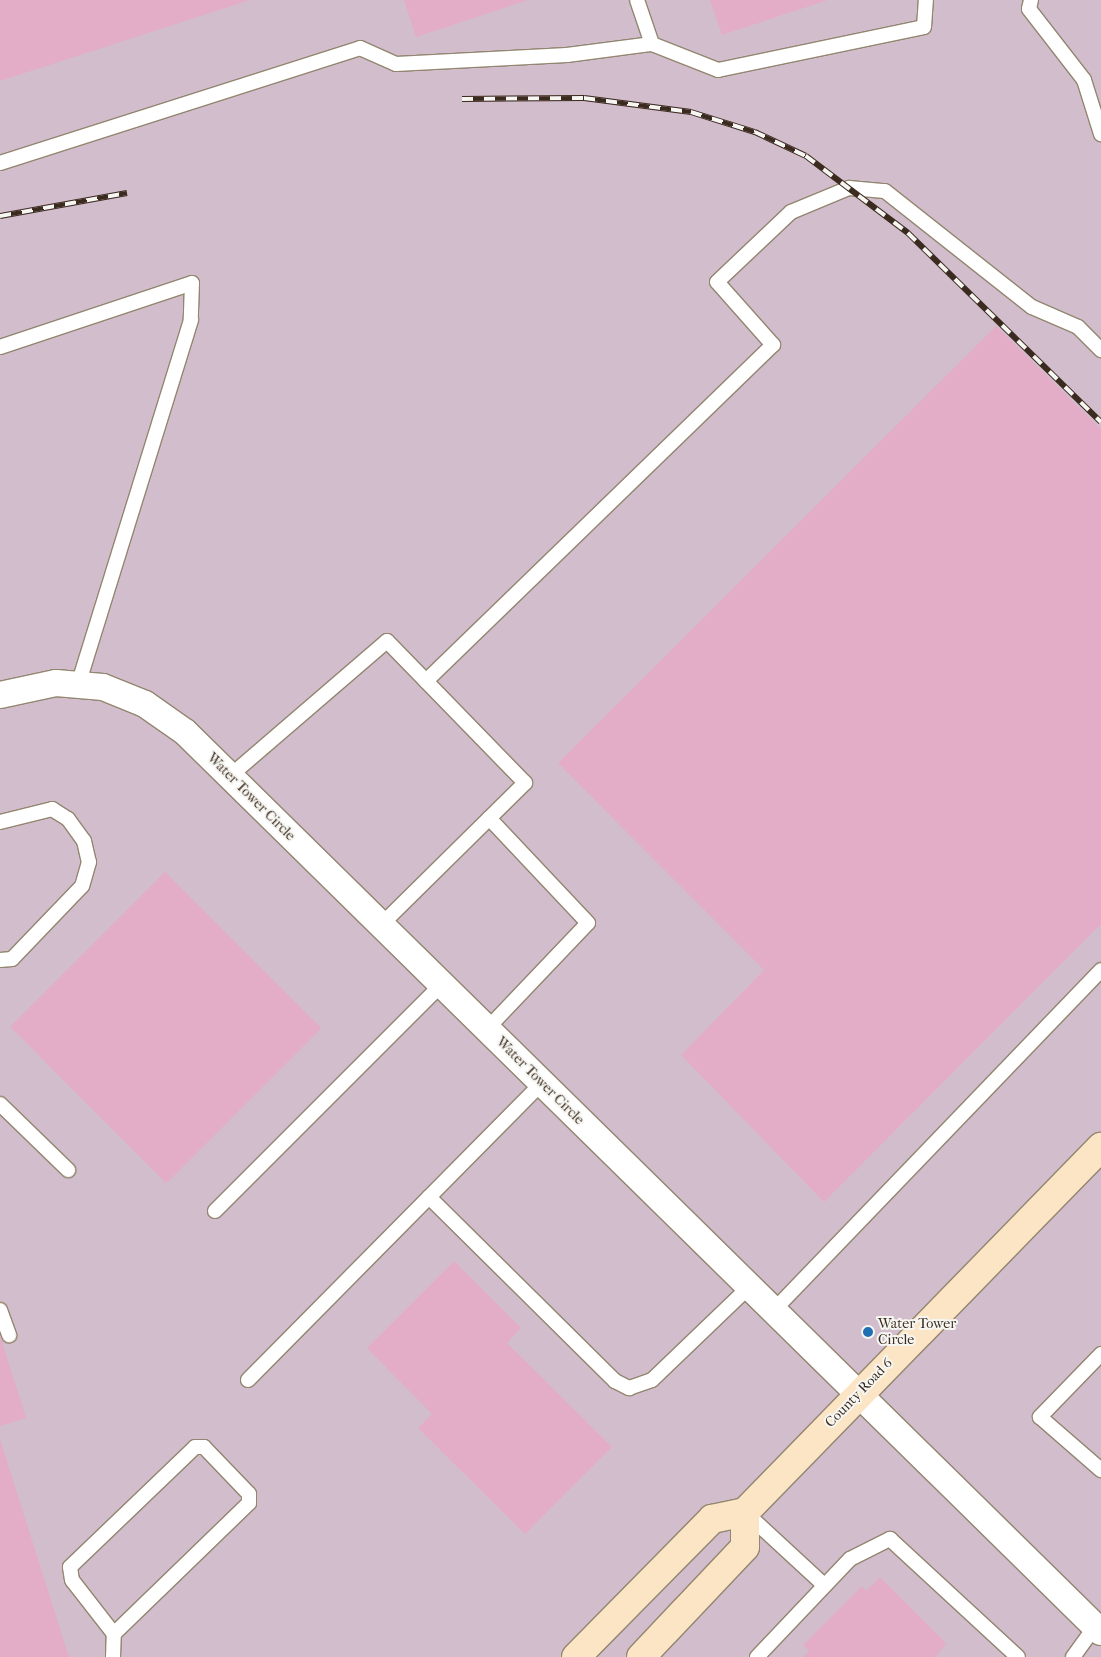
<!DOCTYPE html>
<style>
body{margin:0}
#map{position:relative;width:1101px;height:1657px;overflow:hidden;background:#ebe2c2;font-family:"IM FELL French Canon",serif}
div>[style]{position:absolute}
.industrial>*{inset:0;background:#d1bdcc;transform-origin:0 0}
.building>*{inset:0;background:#e4adc7;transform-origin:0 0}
.roads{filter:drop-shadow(1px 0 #938670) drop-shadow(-1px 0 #938670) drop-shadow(0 1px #938670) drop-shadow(0 -1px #938670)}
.lane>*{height:14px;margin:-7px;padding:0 7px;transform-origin:7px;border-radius:7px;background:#fff}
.street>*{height:26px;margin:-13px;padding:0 13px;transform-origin:13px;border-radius:13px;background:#fff}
.secondary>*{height:28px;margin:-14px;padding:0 14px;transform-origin:14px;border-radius:14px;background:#fce5c4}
.rail>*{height:5.5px;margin-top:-2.75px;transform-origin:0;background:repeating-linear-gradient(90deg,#f6f6f2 0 11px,#3b2a1e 0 22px);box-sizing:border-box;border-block:1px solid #3b2a1e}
.dots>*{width:14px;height:14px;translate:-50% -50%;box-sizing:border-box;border:2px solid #f6f6f2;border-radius:50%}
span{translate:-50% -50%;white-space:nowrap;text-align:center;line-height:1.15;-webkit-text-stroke:4px #f6f6f2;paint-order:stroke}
.street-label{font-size:14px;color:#3b2a1e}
.poi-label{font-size:14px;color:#3b2a1e}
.left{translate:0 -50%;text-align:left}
</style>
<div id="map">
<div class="industrial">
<i style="left:0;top:0;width:1101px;height:1657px"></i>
</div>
<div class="building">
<i style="clip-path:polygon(0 0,250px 0,0 81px)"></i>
<i style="clip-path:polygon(404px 0,528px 0,416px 37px)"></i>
<i style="clip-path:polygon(710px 0,828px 0,722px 35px)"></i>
<i style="clip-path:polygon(996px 326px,1101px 429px,1101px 924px,824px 1202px,681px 1055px,764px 970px,558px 763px)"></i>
<i style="left:165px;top:872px;width:221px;height:219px;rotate:45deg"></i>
<i style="clip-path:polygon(454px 1261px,521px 1328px,507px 1343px,612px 1447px,525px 1534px,418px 1428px,432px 1414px,367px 1348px)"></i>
<i style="clip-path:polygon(0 1335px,26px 1418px,0 1426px)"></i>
<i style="clip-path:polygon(0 1439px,69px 1657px,0 1657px)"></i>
<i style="clip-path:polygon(880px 1577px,946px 1643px,936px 1657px,803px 1657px,809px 1651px,803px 1645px,862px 1586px,866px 1591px)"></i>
</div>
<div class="roads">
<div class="lane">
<i style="left:1031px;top:0;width:9px;rotate:103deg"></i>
<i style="left:1029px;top:9px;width:90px;rotate:52.2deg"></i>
<i style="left:1084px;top:80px;width:57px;rotate:72.5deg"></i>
<i style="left:652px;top:44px;width:71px;rotate:21.5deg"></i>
<i style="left:718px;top:70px;width:210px;rotate:-11.8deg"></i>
<i style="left:924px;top:27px;width:27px;rotate:-86deg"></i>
<i style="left:0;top:163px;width:378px;rotate:-17.7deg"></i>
<i style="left:360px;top:48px;width:39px;rotate:24deg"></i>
<i style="left:396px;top:64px;width:171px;rotate:-3deg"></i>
<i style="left:567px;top:55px;width:86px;rotate:-7.4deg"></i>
<i style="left:652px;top:44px;width:46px;rotate:-108.8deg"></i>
<i style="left:0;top:347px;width:202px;rotate:-18.4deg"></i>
<i style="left:192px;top:283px;width:37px;rotate:92deg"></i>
<i style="left:191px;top:320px;width:382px;rotate:107.2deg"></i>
<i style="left:426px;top:681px;width:483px;rotate:-44.1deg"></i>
<i style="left:773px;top:345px;width:84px;rotate:-131.6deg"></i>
<i style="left:717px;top:282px;width:102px;rotate:-43.4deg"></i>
<i style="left:791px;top:212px;width:63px;rotate:-22.5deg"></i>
<i style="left:849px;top:188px;width:36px;rotate:5deg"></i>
<i style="left:885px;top:191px;width:187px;rotate:38.3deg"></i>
<i style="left:1032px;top:307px;width:50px;rotate:23.5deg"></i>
<i style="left:1078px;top:327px;width:33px;rotate:45deg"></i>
<i style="left:230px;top:776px;width:207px;rotate:-40.7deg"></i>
<i style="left:387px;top:641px;width:198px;rotate:45.8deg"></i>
<i style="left:525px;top:783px;width:202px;rotate:135.4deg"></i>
<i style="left:0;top:822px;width:54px;rotate:-14deg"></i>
<i style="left:52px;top:809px;width:19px;rotate:32deg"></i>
<i style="left:68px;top:819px;width:27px;rotate:54deg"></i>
<i style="left:84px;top:841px;width:22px;rotate:77deg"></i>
<i style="left:89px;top:862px;width:25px;rotate:106deg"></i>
<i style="left:82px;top:886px;width:101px;rotate:133.8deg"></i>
<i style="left:12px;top:959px;width:12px;rotate:175deg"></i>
<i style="left:487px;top:1029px;width:146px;rotate:-46.4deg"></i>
<i style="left:588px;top:923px;width:144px;rotate:-133.3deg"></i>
<i style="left:0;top:1104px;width:95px;rotate:44.1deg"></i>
<i style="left:429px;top:1197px;width:262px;rotate:44.7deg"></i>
<i style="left:615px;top:1381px;width:16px;rotate:27deg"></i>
<i style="left:629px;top:1388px;width:24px;rotate:-19deg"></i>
<i style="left:652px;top:1380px;width:134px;rotate:-43.8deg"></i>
<i style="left:215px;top:1211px;width:320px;rotate:-45deg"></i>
<i style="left:0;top:1310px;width:27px;rotate:70deg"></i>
<i style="left:773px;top:1311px;width:473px;rotate:-46.1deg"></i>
<i style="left:1101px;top:1354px;width:88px;rotate:134.1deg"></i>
<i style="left:1040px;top:1417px;width:81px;rotate:41deg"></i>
<i style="left:248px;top:1380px;width:418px;rotate:-45.3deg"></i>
<i style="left:746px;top:1513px;width:106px;rotate:42.7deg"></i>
<i style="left:113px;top:1657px;width:23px;rotate:-88deg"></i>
<i style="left:114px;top:1634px;width:68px;rotate:-127.9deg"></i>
<i style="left:72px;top:1580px;width:13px;rotate:-99deg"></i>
<i style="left:70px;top:1567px;width:173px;rotate:-43.8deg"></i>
<i style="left:195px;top:1447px;width:9px"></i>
<i style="left:204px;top:1447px;width:65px;rotate:46.2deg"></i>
<i style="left:249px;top:1494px;width:9px;rotate:90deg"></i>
<i style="left:249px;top:1503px;width:188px;rotate:135.9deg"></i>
<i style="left:757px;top:1657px;width:135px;rotate:-46.5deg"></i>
<i style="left:850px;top:1559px;width:45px;rotate:-26.6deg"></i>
<i style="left:890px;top:1539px;width:174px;rotate:42.7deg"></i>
<i style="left:1073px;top:1657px;width:36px;rotate:-54deg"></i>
</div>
<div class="street">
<i style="left:0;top:695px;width:57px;rotate:-12.1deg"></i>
<i style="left:56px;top:683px;width:47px;rotate:4.9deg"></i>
<i style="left:103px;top:687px;width:45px;rotate:22deg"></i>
<i style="left:145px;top:704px;width:49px;rotate:35deg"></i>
<i style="left:185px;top:732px;width:1284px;rotate:44.5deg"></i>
</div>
<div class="secondary">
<i style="left:576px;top:1657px;width:194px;rotate:-45.4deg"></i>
<i style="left:712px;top:1519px;width:34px;rotate:-12deg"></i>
<i style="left:745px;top:1512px;width:510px;rotate:-45.72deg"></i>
<i style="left:641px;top:1657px;width:151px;rotate:-46.6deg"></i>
<i style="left:745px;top:1547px;width:35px;rotate:-90deg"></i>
</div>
</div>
<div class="rail">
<i style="left:462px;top:99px;width:122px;rotate:-0.5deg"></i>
<i style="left:584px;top:98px;width:108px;rotate:7.5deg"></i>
<i style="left:691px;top:112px;width:67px;rotate:17.4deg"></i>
<i style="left:755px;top:132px;width:56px;rotate:25.2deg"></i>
<i style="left:806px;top:156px;width:128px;rotate:37deg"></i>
<i style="left:908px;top:233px;width:270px;rotate:44.4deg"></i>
<i style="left:0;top:216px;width:129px;rotate:-10.3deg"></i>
</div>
<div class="dots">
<i style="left:868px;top:1332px;background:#1f6fb2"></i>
</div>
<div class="street-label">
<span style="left:251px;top:797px;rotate:45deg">Water Tower Circle</span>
<span style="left:540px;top:1081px;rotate:45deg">Water Tower Circle</span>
<span style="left:859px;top:1393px;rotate:-46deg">County Road 6</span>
</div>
<div class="poi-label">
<span class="left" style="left:878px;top:1332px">Water Tower<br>Circle</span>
</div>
</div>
